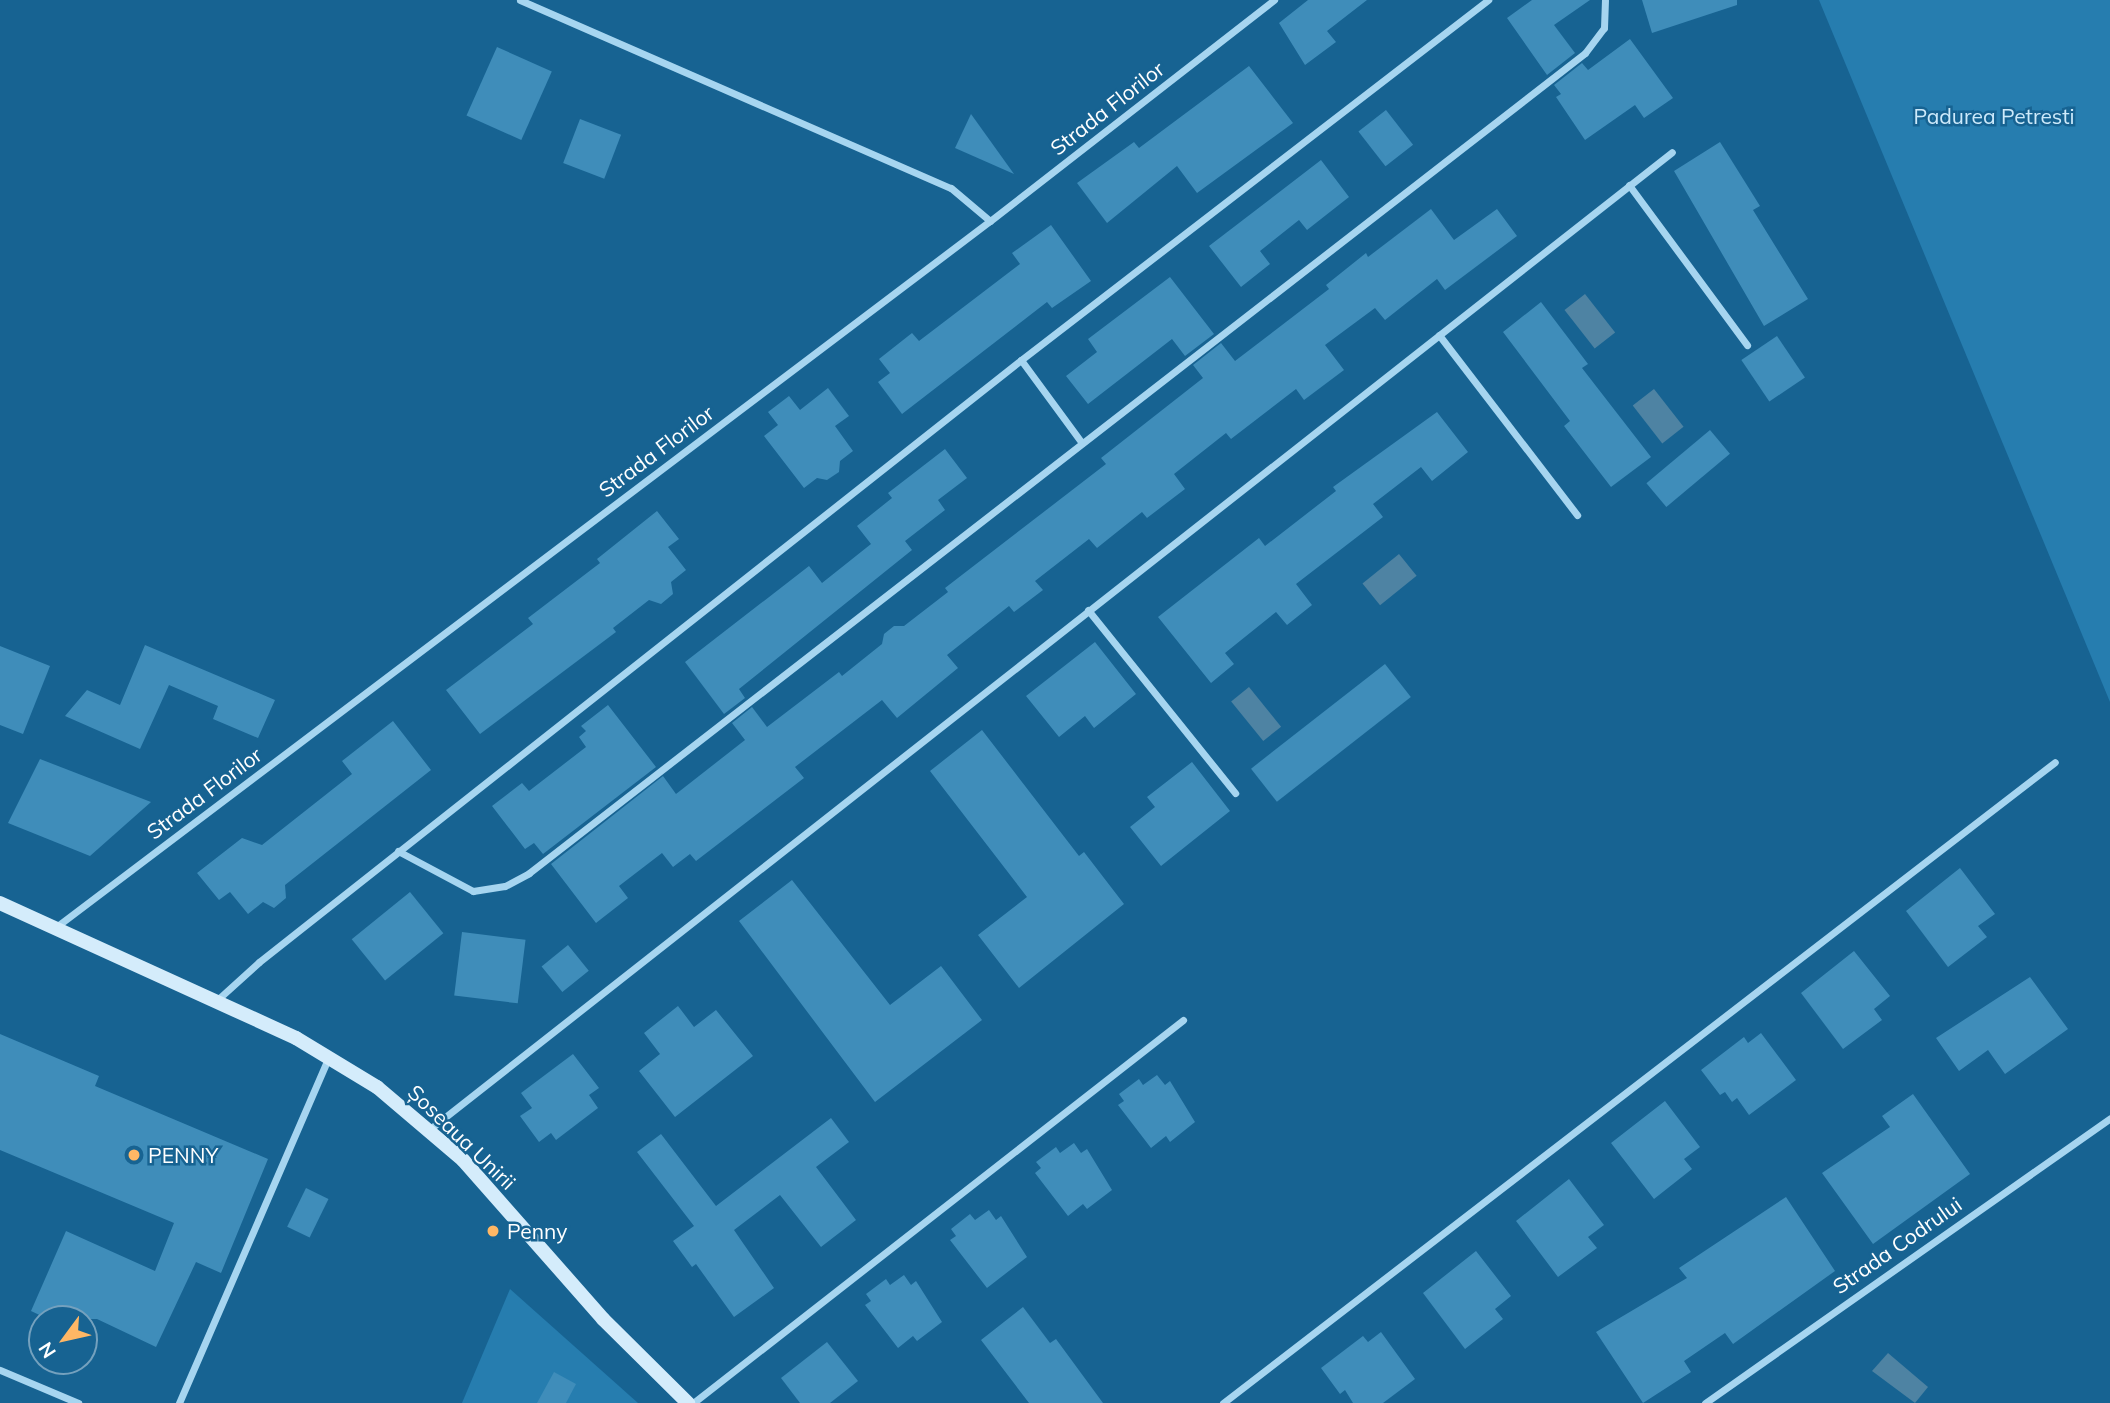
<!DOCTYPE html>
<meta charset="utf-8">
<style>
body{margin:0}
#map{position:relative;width:2110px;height:1403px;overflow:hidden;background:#176392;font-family:Mulish,sans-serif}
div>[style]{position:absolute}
.green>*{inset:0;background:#267daf}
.water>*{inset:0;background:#4e83a3;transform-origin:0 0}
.building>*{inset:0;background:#3f8dba;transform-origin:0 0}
.minor>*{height:7px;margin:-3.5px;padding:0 3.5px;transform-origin:3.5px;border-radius:3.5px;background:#a6d5f0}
.secondary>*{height:14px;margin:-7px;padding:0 7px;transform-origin:7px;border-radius:7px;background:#d4ecfb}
.dots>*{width:19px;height:19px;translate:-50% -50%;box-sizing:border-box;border:4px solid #176392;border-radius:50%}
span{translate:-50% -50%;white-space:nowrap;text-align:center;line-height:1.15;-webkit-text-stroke:5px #176392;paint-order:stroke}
.street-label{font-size:21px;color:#fff}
.park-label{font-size:21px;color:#cdeafb}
.poi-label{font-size:21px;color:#fff}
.left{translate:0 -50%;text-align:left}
.north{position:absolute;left:28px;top:1305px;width:70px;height:70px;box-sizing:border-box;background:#176392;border:2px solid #74a1be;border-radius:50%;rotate:237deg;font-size:19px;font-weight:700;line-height:28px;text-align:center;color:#fff}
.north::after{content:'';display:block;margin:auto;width:24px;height:32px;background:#ffb765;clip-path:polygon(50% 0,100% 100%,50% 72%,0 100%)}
</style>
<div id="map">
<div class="green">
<i style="clip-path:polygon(1819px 0,2110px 0,2110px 702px)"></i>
<i style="clip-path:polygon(510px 1289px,638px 1403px,462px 1403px)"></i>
</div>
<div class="water">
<i style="left:1585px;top:294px;width:49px;height:26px;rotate:52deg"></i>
<i style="left:1654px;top:389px;width:48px;height:27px;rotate:52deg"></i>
<i style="left:1399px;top:554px;width:28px;height:47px;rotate:51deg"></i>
<i style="left:1249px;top:687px;width:51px;height:23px;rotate:51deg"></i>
<i style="clip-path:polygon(1888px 1353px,1928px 1387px,1915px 1403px,1872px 1371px)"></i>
</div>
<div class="building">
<i style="clip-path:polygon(1308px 0,1367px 0,1327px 31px,1336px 42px,1305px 65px,1279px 23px)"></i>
<i style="clip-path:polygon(1532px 0,1590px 0,1554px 25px,1575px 53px,1547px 75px,1507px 18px)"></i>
<i style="clip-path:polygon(1642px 0,1737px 0,1737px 5px,1652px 33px)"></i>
<i style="clip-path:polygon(1630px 39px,1673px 98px,1644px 118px,1635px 105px,1585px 140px,1556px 97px,1561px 94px,1554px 85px,1582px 63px,1588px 70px)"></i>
<i style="left:497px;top:47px;width:60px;height:75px;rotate:24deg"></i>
<i style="clip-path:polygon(1249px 66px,1293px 123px,1197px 193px,1177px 166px,1107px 223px,1077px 183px,1134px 142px,1139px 148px)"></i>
<i style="left:1386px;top:110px;width:44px;height:35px;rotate:52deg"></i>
<i style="clip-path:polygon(971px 114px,1014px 174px,955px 148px)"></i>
<i style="left:580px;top:119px;width:44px;height:47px;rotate:21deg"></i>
<i style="clip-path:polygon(1720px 142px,1760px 206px,1753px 210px,1808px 299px,1764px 326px,1674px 171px)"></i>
<i style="clip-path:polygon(1321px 160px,1349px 197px,1307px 230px,1299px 220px,1260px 251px,1270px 264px,1241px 287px,1209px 246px)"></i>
<i style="clip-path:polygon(1431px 209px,1454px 240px,1497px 209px,1517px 236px,1445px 290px,1437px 279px,1385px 320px,1375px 308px,1325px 345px,1344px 370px,1304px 400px,1296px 389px,1231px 439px,1226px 433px,1174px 474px,1185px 489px,1147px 518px,1142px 512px,1097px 548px,1089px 539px,1035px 581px,1043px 590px,1014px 612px,1009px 606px,947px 655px,958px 668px,897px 718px,882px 700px,795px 767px,804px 778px,696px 861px,690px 854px,673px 867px,662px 853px,619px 886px,628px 898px,596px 923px,551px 864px,663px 776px,676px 794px,745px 740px,732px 723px,752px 707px,767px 727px,839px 672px,842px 676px,882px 644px,884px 634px,894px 626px,904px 626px,948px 592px,945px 588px,1106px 464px,1101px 458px,1203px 378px,1193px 365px,1221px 343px,1235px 361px,1329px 289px,1326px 285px,1366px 253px,1368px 257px)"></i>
<i style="clip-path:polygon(1051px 225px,1091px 281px,1052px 308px,1047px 302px,902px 414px,878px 382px,890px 373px,879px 359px,912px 333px,919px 341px,1020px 264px,1012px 253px)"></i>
<i style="clip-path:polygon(1170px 277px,1214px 334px,1185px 356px,1172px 339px,1088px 404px,1066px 376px,1097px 352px,1088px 339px)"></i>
<i style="clip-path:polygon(1541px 302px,1588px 364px,1582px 368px,1651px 457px,1611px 487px,1564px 426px,1570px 421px,1503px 332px)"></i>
<i style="left:1777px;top:336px;width:50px;height:43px;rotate:56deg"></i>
<i style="clip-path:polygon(828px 388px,849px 416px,835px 426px,853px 451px,840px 461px,839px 472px,827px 480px,817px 478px,804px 488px,764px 436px,778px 425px,768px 412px,789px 396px,800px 410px)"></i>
<i style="clip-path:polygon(1437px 412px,1468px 452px,1432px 481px,1421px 467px,1373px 504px,1383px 517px,1296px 584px,1312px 605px,1287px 625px,1276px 612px,1225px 653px,1234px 664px,1211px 683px,1158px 617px,1259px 538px,1265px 546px,1336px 491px,1333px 487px)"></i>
<i style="left:1710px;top:430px;width:31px;height:83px;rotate:50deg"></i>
<i style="clip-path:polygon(945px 449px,967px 478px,938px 500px,945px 510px,905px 541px,912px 550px,739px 689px,745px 698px,724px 714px,685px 662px,809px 566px,822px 583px,871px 544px,857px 526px,892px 498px,888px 493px)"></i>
<i style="clip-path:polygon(657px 511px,679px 539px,668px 547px,686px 570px,671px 582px,673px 594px,661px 604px,649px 600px,613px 628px,616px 632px,480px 734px,446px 690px,533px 624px,528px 618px,600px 563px,597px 559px)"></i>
<i style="clip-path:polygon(1095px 642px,1136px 694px,1094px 728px,1085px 716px,1059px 737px,1026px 696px)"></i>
<i style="clip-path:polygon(145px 645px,275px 700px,258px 738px,213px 719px,218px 706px,169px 685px,140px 749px,65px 716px,87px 690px,120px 705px)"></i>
<i style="clip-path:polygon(0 646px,50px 666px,23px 734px,0 725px)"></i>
<i style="left:1385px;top:664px;width:42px;height:170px;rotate:52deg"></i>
<i style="clip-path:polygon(608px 705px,656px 767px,543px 854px,534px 843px,525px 849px,492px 806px,522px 783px,529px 791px,586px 747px,579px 737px,586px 731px,581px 726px)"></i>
<i style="clip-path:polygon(393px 721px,431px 770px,285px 885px,286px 898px,274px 908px,263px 902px,248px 914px,230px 892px,219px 900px,197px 873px,242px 838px,262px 845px,352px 774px,342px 761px)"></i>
<i style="clip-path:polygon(982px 730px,1079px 856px,1084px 852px,1124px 904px,1019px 988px,978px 935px,1027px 897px,930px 771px)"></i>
<i style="clip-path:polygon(40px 759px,151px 802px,90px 856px,8px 823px)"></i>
<i style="clip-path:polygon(1192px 762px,1230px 811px,1161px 866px,1130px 827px,1155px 807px,1147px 797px)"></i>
<i style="clip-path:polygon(1960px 868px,1995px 914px,1978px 926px,1987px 937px,1948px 967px,1906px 911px)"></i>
<i style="clip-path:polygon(792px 880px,890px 1005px,941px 966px,982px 1020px,875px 1102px,739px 921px)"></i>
<i style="left:410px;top:892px;width:53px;height:75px;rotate:51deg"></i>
<i style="left:462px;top:932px;width:64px;height:64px;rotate:7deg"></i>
<i style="left:568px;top:945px;width:33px;height:34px;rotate:51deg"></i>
<i style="clip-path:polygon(1854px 951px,1890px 996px,1874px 1009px,1882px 1020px,1843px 1049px,1801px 993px)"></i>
<i style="clip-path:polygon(2030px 977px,2068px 1029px,2005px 1074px,1988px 1050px,1959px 1071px,1936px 1038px)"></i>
<i style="clip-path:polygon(678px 1006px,694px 1027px,716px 1010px,753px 1056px,675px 1117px,639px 1071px,660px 1054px,644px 1033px)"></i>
<i style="clip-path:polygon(1761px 1033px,1796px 1080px,1749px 1115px,1737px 1098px,1732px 1102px,1725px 1092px,1720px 1095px,1701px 1070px,1744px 1037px,1748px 1043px)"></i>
<i style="clip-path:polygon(0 1034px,99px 1076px,95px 1086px,268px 1159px,221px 1273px,196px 1262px,156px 1347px,97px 1319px,48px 1319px,31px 1311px,66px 1231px,155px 1271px,174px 1223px,0 1150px)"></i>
<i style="clip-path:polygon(573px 1054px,599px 1088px,589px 1095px,598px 1108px,556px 1140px,551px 1133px,539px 1142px,520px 1116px,532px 1108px,521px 1093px)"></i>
<i style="clip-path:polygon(1157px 1075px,1165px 1085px,1170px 1081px,1195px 1122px,1170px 1142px,1166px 1136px,1151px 1148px,1118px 1105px,1124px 1101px,1119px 1094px,1139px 1079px,1143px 1085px)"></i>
<i style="clip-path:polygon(1913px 1094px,1970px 1174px,1873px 1244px,1822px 1173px,1890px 1127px,1882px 1116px)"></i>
<i style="clip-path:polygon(1665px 1101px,1700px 1147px,1684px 1159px,1692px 1169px,1654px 1199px,1611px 1143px)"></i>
<i style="clip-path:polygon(831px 1118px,849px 1142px,816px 1167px,856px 1220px,821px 1247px,780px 1195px,734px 1230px,774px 1288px,734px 1317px,696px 1264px,692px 1267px,673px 1241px,694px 1226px,637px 1152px,661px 1134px,716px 1206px)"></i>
<i style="clip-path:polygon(1074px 1143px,1081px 1153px,1087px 1149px,1112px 1190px,1087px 1209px,1083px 1204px,1068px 1216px,1035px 1173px,1041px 1168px,1036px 1162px,1056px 1147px,1060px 1153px)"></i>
<i style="clip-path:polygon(1569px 1179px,1604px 1225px,1588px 1237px,1597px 1248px,1558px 1277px,1516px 1221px)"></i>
<i style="left:306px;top:1188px;width:25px;height:43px;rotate:26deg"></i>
<i style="clip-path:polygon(1786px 1197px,1835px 1271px,1733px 1344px,1725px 1333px,1684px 1361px,1691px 1372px,1643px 1403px,1596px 1332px,1687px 1278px,1679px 1268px)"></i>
<i style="clip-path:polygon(989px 1210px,996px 1220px,1001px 1216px,1027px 1257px,987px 1288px,950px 1240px,956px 1236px,951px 1229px,970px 1214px,975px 1220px)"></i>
<i style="clip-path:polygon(1476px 1251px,1511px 1296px,1495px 1309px,1503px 1319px,1465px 1349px,1423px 1293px)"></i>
<i style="clip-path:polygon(904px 1275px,911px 1285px,916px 1281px,942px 1322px,917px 1341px,913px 1336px,898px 1348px,865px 1305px,871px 1301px,866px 1294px,886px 1279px,890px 1285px)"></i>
<i style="clip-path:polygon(1023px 1307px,1050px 1343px,1056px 1339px,1103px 1403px,1029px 1403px,981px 1340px)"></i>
<i style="clip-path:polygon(1381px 1332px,1415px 1379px,1383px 1403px,1353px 1403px,1345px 1390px,1340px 1394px,1321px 1368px,1363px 1336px,1368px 1342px)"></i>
<i style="clip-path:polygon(827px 1342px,858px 1381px,830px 1403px,800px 1403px,781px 1378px)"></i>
<i style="clip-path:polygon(554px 1372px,576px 1384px,566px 1403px,537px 1403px)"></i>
</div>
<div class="minor">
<i style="left:520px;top:0;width:470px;rotate:23.6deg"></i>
<i style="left:951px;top:188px;width:51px;rotate:40.2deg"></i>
<i style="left:1629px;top:185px;width:199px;rotate:53.6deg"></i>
<i style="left:1439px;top:335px;width:227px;rotate:52.5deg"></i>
<i style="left:1021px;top:360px;width:103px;rotate:53.7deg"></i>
<i style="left:1088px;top:610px;width:235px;rotate:51.2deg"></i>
<i style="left:398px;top:851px;width:85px;rotate:28.1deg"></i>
<i style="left:473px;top:891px;width:32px;rotate:-9deg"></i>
<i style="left:505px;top:886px;width:27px;rotate:-28deg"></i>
<i style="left:529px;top:873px;width:1337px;rotate:-37.83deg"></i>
<i style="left:1585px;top:53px;width:31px;rotate:-53deg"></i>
<i style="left:1604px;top:28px;width:28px;rotate:-88deg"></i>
<i style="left:56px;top:927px;width:1171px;rotate:-37.09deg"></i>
<i style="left:990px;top:221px;width:360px;rotate:-37.9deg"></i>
<i style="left:216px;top:1001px;width:58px;rotate:-42.2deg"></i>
<i style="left:259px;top:962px;width:971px;rotate:-38.31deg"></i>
<i style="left:1021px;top:360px;width:590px;rotate:-37.63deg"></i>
<i style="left:430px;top:1129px;width:1580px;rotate:-38.19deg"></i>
<i style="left:0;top:1370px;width:85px;rotate:22.9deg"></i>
<i style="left:179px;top:1403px;width:377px;rotate:-66.6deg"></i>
<i style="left:693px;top:1403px;width:622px;rotate:-38.01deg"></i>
<i style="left:1223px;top:1403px;width:1050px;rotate:-37.61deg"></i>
<i style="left:1705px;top:1403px;width:495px;rotate:-35.1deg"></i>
</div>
<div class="secondary">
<i style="left:0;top:903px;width:325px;rotate:24.5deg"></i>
<i style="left:296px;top:1038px;width:95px;rotate:31.2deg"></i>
<i style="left:377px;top:1087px;width:113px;rotate:40.3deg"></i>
<i style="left:463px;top:1160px;width:212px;rotate:48.6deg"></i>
<i style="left:603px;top:1319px;width:120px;rotate:44.7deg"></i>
</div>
<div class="dots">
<i style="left:134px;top:1155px;background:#ffb765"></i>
<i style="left:493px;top:1231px;background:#ffb765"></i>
</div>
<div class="street-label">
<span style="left:1107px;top:108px;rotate:-38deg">Strada Florilor</span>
<span style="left:656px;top:451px;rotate:-37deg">Strada Florilor</span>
<span style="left:204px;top:793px;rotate:-37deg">Strada Florilor</span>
<span style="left:462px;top:1137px;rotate:44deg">Șoseaua Unirii</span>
<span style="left:1897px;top:1245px;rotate:-35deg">Strada Codrului</span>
</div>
<div class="park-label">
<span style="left:1994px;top:116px">Padurea Petresti</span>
</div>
<div class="poi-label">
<span class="left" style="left:148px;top:1155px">PENNY</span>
<span class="left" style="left:507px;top:1231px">Penny</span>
</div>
<div class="north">N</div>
</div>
